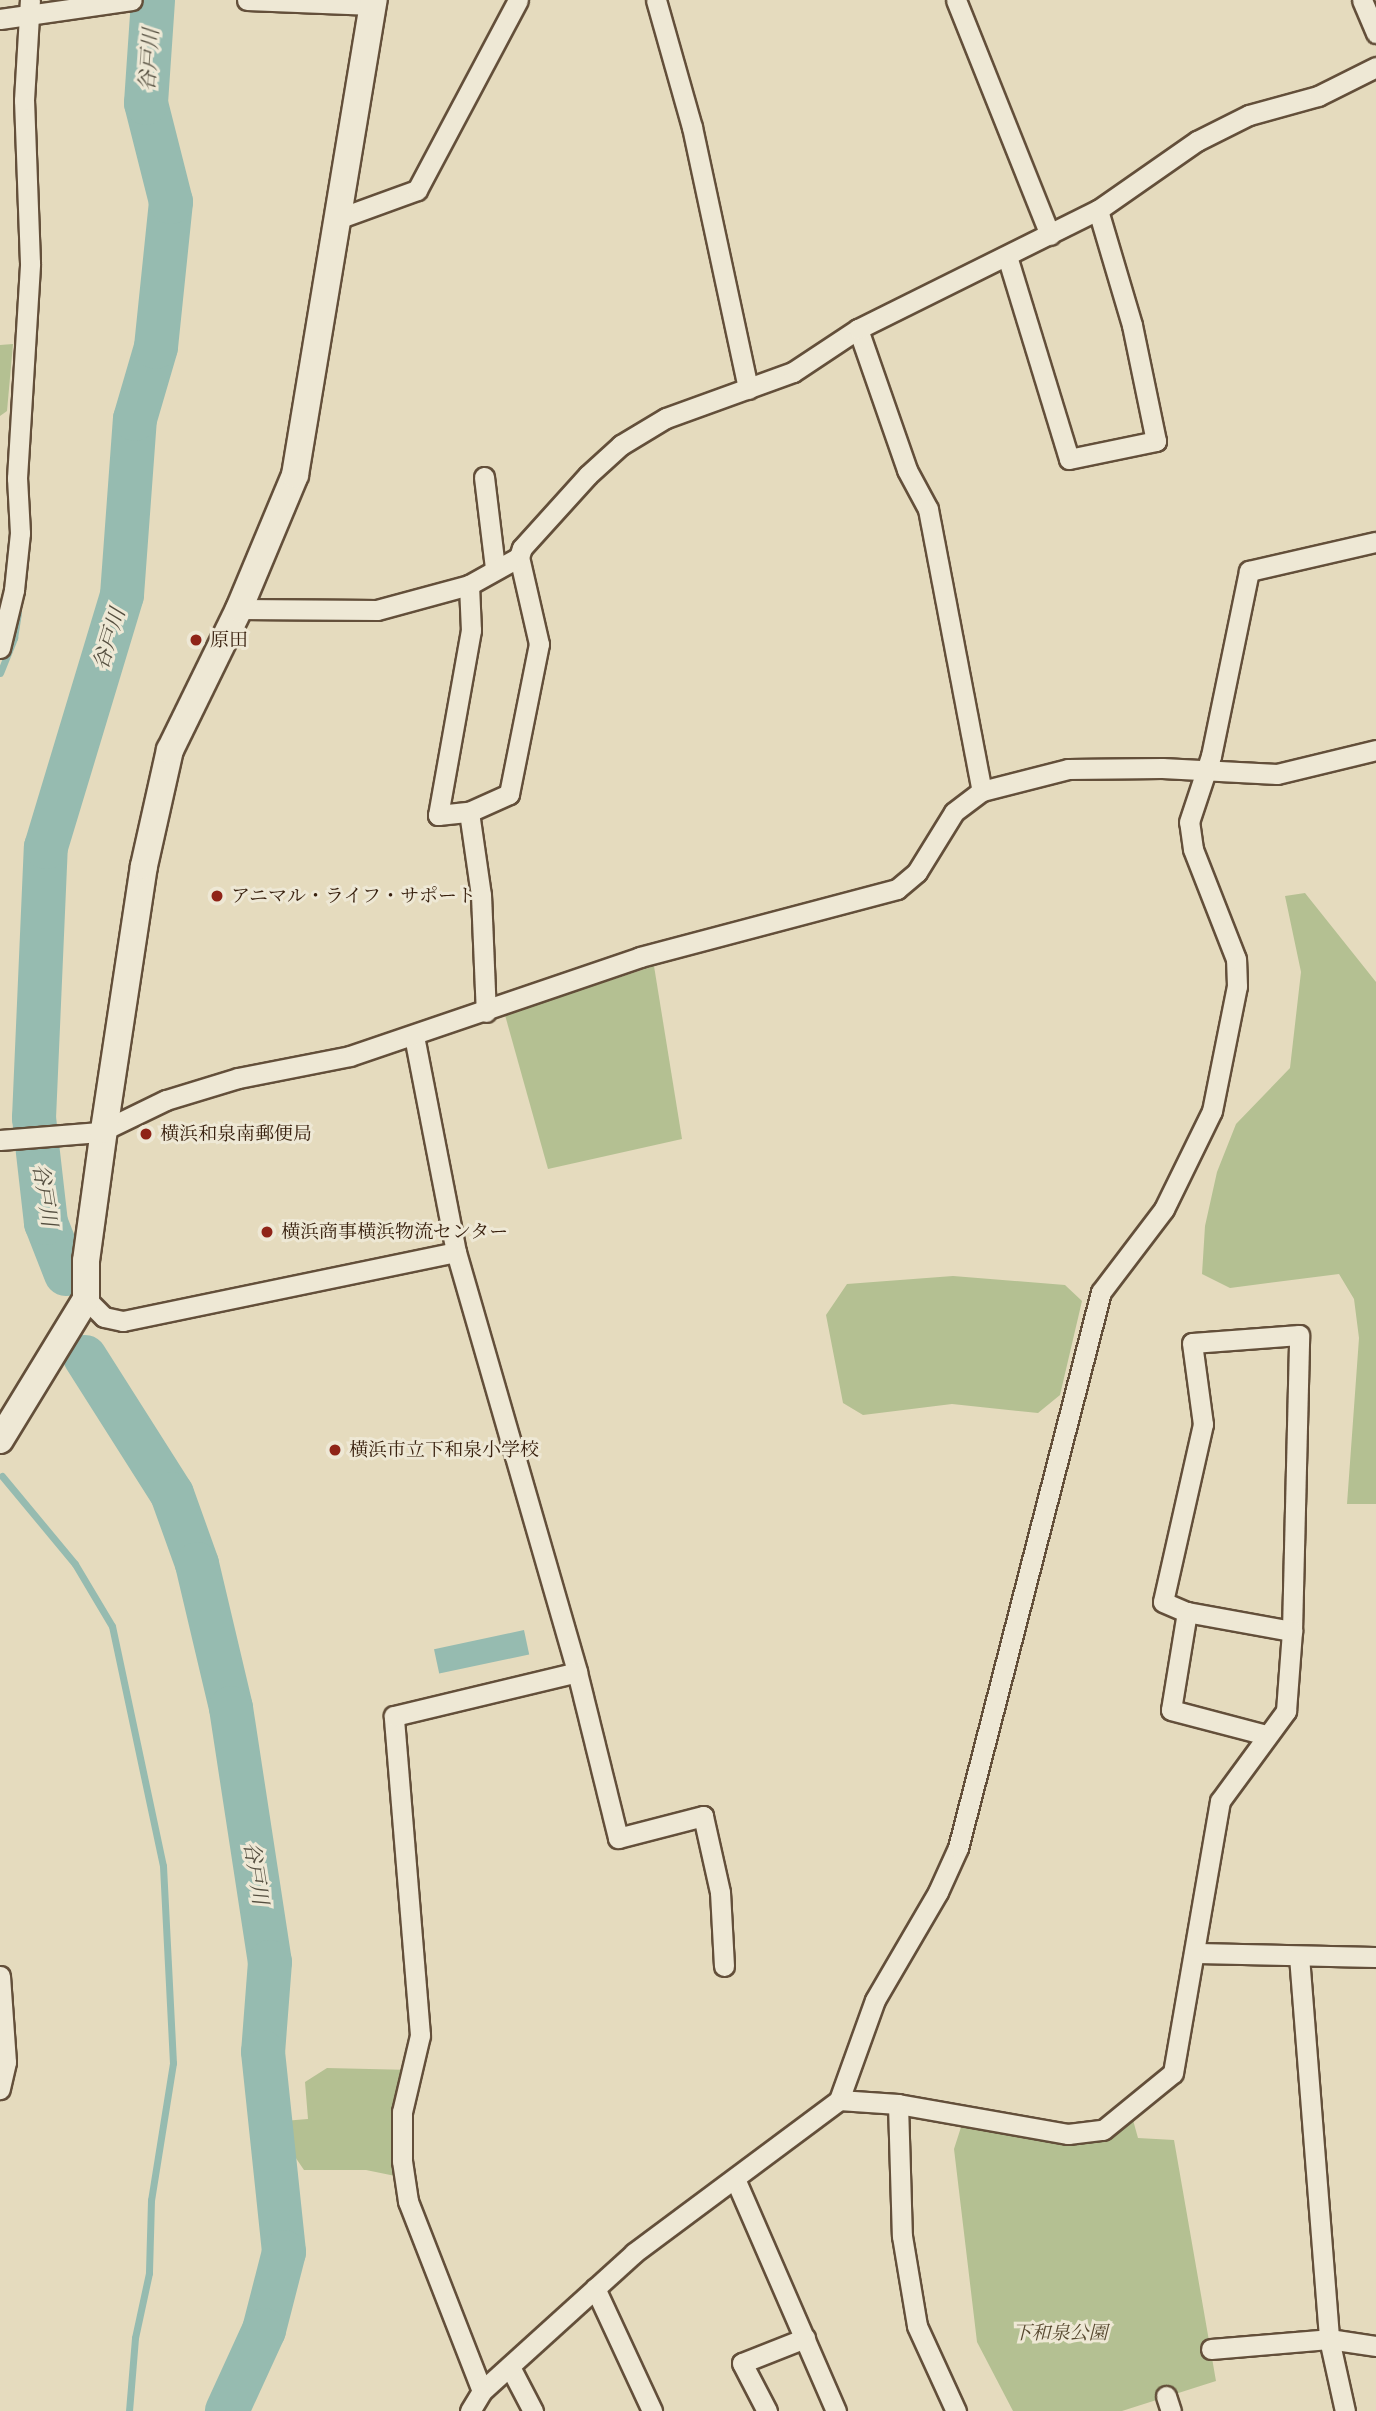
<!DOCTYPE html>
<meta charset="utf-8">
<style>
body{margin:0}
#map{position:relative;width:1376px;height:2411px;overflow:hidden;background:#e5dbbe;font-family:"Libre Caslon Text","Noto Serif JP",serif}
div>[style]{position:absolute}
.green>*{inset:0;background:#b4c092}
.water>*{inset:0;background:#96bbb0;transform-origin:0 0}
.stream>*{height:7px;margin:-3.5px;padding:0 3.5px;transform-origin:3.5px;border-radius:3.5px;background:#96bbb0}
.river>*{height:44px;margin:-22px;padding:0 22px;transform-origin:22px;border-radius:22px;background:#96bbb0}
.roads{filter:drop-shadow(2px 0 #634f3a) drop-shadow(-2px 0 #634f3a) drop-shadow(0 2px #634f3a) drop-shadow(0 -2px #634f3a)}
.street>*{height:19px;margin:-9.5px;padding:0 9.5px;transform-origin:9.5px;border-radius:9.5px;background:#eee8d5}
.secondary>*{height:26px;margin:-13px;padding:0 13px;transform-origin:13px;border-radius:13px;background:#eee8d5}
.dots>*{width:19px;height:19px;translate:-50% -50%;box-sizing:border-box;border:4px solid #eee8d5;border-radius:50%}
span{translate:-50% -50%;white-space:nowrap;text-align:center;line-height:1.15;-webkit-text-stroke:6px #eee8d5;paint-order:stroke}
.poi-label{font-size:19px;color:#38200e}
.left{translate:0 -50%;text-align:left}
.park-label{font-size:19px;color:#57482f;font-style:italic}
.water-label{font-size:21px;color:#544e3f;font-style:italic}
</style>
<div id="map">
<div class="green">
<i style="clip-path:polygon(13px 344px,7px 411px,0 416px,0 345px)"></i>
<i style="clip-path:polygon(1305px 893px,1376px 982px,1376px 1504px,1347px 1504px,1359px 1338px,1354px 1299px,1339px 1274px,1230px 1288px,1202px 1274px,1205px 1226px,1217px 1172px,1236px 1124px,1290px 1068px,1301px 972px,1285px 896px)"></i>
<i style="clip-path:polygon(654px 966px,682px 1139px,548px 1169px,505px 1015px)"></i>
<i style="clip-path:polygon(953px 1276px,1065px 1285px,1082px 1301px,1060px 1395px,1038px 1413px,952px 1404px,863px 1415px,843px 1403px,826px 1315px,847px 1284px)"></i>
<i style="clip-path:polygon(327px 2068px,412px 2070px,405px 2178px,366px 2170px,304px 2170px,287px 2145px,272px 2134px,271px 2122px,308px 2119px,305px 2082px)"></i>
<i style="clip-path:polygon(1133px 2120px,1138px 2138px,1174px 2140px,1216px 2381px,1122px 2411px,1013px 2411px,977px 2342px,954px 2149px,962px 2124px,1112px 2133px)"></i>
</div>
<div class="water">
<i style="left:524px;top:1630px;width:25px;height:92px;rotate:78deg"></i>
</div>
<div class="stream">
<i style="left:0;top:673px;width:38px;rotate:-68deg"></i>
<i style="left:14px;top:638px;width:25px;rotate:-81deg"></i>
<i style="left:2px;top:1476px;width:114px;rotate:50.3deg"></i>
<i style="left:75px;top:1564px;width:72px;rotate:59.2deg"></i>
<i style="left:112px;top:1626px;width:245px;rotate:78deg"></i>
<i style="left:163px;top:1866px;width:197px;rotate:87.1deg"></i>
<i style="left:173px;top:2063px;width:139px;rotate:99.1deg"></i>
<i style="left:151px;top:2200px;width:73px;rotate:91.6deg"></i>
<i style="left:149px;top:2273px;width:66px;rotate:102.2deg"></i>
<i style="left:135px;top:2338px;width:73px;rotate:94.7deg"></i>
</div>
<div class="river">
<i style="left:66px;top:1274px;width:55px;rotate:-111.4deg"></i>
<i style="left:46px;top:1223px;width:106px;rotate:-96.5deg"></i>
<i style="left:34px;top:1118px;width:271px;rotate:-87.5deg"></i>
<i style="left:46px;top:847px;width:263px;rotate:-73.2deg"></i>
<i style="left:122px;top:595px;width:176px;rotate:-85.8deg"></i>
<i style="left:135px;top:419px;width:75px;rotate:-73.7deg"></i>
<i style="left:156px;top:347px;width:146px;rotate:-84.1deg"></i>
<i style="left:171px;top:202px;width:102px;rotate:-104.2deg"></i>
<i style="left:146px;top:103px;width:103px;rotate:-86.1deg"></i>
<i style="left:85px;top:1357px;width:162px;rotate:57.6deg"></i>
<i style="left:172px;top:1494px;width:74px;rotate:70.3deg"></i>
<i style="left:197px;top:1564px;width:148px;rotate:76.7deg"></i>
<i style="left:231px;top:1708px;width:257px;rotate:81.3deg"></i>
<i style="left:270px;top:1962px;width:90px;rotate:94.4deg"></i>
<i style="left:263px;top:2052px;width:201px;rotate:84deg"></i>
<i style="left:284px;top:2252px;width:81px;rotate:104.4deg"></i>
<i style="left:264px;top:2330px;width:89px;rotate:114.6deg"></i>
</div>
<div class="roads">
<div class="street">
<i style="left:247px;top:0;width:126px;rotate:2.3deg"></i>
<i style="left:656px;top:0;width:132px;rotate:74.2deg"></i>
<i style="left:692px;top:127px;width:268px;rotate:77.9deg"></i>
<i style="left:956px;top:0;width:253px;rotate:68.2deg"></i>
<i style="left:1362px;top:0;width:36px;rotate:67deg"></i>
<i style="left:0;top:19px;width:133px;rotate:-8.2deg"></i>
<i style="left:340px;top:218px;width:82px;rotate:-20deg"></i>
<i style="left:417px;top:190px;width:215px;rotate:-62deg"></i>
<i style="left:1007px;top:256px;width:212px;rotate:73deg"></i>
<i style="left:1069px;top:459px;width:89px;rotate:-11.7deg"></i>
<i style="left:1156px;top:441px;width:118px;rotate:-101.7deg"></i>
<i style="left:1132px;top:325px;width:120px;rotate:-106.5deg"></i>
<i style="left:858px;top:329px;width:149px;rotate:70.8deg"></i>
<i style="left:907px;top:470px;width:44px;rotate:61.7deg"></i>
<i style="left:928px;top:509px;width:287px;rotate:79.2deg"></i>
<i style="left:484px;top:477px;width:92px;rotate:83.1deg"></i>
<i style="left:469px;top:585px;width:45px;rotate:87.5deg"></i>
<i style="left:471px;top:630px;width:188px;rotate:100.1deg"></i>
<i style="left:438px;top:815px;width:31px;rotate:-6deg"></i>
<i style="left:469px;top:812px;width:44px;rotate:-24.2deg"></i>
<i style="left:509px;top:794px;width:153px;rotate:-78.7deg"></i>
<i style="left:539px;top:644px;width:89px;rotate:-102.9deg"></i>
<i style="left:239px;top:609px;width:138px;rotate:0.4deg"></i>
<i style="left:377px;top:610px;width:95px;rotate:-15.2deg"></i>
<i style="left:469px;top:585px;width:57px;rotate:-29.2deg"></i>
<i style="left:519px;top:557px;width:9px;rotate:-72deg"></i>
<i style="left:522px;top:548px;width:98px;rotate:-47.9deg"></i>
<i style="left:588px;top:475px;width:45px;rotate:-42.3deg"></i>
<i style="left:621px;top:445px;width:52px;rotate:-31deg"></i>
<i style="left:666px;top:418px;width:135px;rotate:-19.9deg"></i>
<i style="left:793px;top:372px;width:78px;rotate:-33.5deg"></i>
<i style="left:858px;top:329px;width:268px;rotate:-26.4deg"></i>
<i style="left:1098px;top:210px;width:121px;rotate:-34.9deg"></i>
<i style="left:1197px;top:141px;width:58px;rotate:-26.6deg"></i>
<i style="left:1249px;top:115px;width:72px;rotate:-15.4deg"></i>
<i style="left:1318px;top:96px;width:65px;rotate:-26.6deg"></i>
<i style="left:0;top:648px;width:60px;rotate:-76.4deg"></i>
<i style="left:14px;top:590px;width:57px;rotate:-84deg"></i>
<i style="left:20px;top:533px;width:55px;rotate:-93.1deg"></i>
<i style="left:17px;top:478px;width:215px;rotate:-86.5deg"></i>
<i style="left:30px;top:263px;width:163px;rotate:-92.1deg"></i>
<i style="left:24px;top:100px;width:100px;rotate:-86.6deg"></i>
<i style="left:469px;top:812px;width:84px;rotate:81.8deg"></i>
<i style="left:481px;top:895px;width:117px;rotate:87.6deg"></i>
<i style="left:414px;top:1036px;width:220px;rotate:79deg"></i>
<i style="left:456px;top:1252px;width:437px;rotate:73.9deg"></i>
<i style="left:577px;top:1672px;width:171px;rotate:76.1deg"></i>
<i style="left:618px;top:1838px;width:88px;rotate:-14.5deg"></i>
<i style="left:703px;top:1816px;width:78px;rotate:77.4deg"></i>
<i style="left:720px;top:1892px;width:74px;rotate:86.9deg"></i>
<i style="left:0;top:1140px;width:100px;rotate:-4.6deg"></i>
<i style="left:100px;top:1132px;width:73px;rotate:-25.9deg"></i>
<i style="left:166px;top:1100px;width:75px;rotate:-17deg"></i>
<i style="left:238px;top:1078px;width:114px;rotate:-11.1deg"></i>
<i style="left:350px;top:1056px;width:306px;rotate:-18.8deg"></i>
<i style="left:640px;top:957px;width:266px;rotate:-14.8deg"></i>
<i style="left:897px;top:889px;width:26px;rotate:-40deg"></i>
<i style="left:917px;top:872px;width:70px;rotate:-58.3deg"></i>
<i style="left:954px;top:812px;width:35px;rotate:-37deg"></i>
<i style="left:982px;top:791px;width:89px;rotate:-14.3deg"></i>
<i style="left:1068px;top:769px;width:94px;rotate:-0.6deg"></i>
<i style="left:1162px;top:768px;width:115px;rotate:3deg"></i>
<i style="left:1277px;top:774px;width:102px;rotate:-13.6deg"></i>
<i style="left:86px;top:1299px;width:25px;rotate:45deg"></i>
<i style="left:104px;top:1317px;width:19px;rotate:12deg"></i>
<i style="left:123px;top:1321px;width:340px;rotate:-11.7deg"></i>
<i style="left:1187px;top:1612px;width:99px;rotate:99.3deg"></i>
<i style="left:1171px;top:1710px;width:98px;rotate:14.7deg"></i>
<i style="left:1196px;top:1953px;width:180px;rotate:1.3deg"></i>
<i style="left:1299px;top:1956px;width:384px;rotate:85.5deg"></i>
<i style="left:1329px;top:2339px;width:74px;rotate:77.5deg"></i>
<i style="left:0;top:1976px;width:86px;rotate:86deg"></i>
<i style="left:6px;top:2062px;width:28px;rotate:103deg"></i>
<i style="left:839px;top:2100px;width:59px;rotate:3.9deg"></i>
<i style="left:898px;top:2104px;width:173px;rotate:10deg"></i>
<i style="left:1068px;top:2134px;width:35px;rotate:-7deg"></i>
<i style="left:1103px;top:2130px;width:90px;rotate:-39.2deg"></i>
<i style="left:1173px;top:2073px;width:276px;rotate:-80.2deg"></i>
<i style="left:1220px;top:1801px;width:112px;rotate:-53.7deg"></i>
<i style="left:1286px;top:1711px;width:80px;rotate:-85.7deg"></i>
<i style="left:1292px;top:1631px;width:296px;rotate:-88.6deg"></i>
<i style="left:1299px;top:1335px;width:107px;rotate:175.7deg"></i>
<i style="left:1192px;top:1343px;width:82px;rotate:82.3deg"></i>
<i style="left:1203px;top:1424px;width:182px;rotate:102.7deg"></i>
<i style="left:1163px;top:1602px;width:26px;rotate:23deg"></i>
<i style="left:1187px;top:1612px;width:107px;rotate:10.3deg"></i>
<i style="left:898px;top:2104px;width:132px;rotate:88.3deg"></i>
<i style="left:902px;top:2236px;width:91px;rotate:80.5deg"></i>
<i style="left:917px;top:2326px;width:94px;rotate:65.4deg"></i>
<i style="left:736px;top:2181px;width:251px;rotate:66.5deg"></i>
<i style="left:595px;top:2288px;width:136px;rotate:65.1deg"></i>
<i style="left:1211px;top:2349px;width:118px;rotate:-4.8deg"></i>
<i style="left:1329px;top:2339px;width:48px;rotate:8.5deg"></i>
<i style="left:510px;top:2367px;width:50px;rotate:62.4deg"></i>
<i style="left:482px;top:2391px;width:204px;rotate:-111.3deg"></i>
<i style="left:408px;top:2201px;width:40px;rotate:-98.5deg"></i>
<i style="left:402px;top:2161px;width:49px;rotate:-90deg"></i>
<i style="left:402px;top:2112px;width:79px;rotate:-76.8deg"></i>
<i style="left:420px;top:2035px;width:320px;rotate:-94.7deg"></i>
<i style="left:394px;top:1716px;width:188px;rotate:-13.5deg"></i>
<i style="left:1166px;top:2396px;width:16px;rotate:72deg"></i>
<i style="left:470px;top:2411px;width:23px;rotate:-59deg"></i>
<i style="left:482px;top:2391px;width:205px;rotate:-42.2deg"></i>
<i style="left:634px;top:2253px;width:256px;rotate:-36.7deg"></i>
<i style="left:839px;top:2100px;width:106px;rotate:-70.2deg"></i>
<i style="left:875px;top:2000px;width:125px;rotate:-59.7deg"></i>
<i style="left:938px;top:1892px;width:48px;rotate:-65.6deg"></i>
<i style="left:958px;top:1848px;width:574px;rotate:-75.58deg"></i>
<i style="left:1101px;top:1292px;width:104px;rotate:-52.8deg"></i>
<i style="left:1164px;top:1209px;width:109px;rotate:-63.9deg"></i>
<i style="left:1212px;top:1111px;width:127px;rotate:-78.7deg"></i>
<i style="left:1237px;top:986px;width:27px;rotate:-92deg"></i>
<i style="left:1236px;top:959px;width:118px;rotate:-111.4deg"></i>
<i style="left:1193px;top:849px;width:27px;rotate:-98deg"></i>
<i style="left:1189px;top:822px;width:70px;rotate:-71.6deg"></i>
<i style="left:1211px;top:756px;width:189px;rotate:-78.4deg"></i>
<i style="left:1249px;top:571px;width:130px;rotate:-12.9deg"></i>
<i style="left:767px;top:2411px;width:54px;rotate:-117.5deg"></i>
<i style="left:742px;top:2363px;width:68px;rotate:-21.6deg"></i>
</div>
<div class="secondary">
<i style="left:0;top:1440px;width:165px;rotate:-58.6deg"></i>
<i style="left:86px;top:1299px;width:38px;rotate:-90deg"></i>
<i style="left:86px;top:1261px;width:132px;rotate:-82.2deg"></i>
<i style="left:104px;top:1130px;width:267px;rotate:-81.4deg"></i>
<i style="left:144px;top:866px;width:119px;rotate:-77.4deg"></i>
<i style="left:170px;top:750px;width:157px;rotate:-63.9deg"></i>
<i style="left:239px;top:609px;width:145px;rotate:-67.3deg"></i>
<i style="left:295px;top:475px;width:482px;rotate:-80.6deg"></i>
</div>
</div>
<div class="dots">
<i style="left:196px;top:640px;background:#8f2418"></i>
<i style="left:217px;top:896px;background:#8f2418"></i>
<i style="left:146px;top:1134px;background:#8f2418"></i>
<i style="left:267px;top:1232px;background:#8f2418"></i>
<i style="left:335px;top:1450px;background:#8f2418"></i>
</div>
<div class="poi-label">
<span class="left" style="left:210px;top:640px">原田</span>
<span class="left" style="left:231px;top:896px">アニマル・ライフ・サポート</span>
<span class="left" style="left:160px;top:1134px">横浜和泉南郵便局</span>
<span class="left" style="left:281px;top:1232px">横浜商事横浜物流センター</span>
<span class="left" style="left:349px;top:1450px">横浜市立下和泉小学校</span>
</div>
<div class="park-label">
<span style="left:1060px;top:2333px">下和泉公園</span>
</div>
<div class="water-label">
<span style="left:149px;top:60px;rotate:-86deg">谷戸川</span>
<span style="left:109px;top:639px;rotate:-73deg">谷戸川</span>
<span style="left:45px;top:1195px;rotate:81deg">谷戸川</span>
<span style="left:256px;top:1873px;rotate:81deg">谷戸川</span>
</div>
</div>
